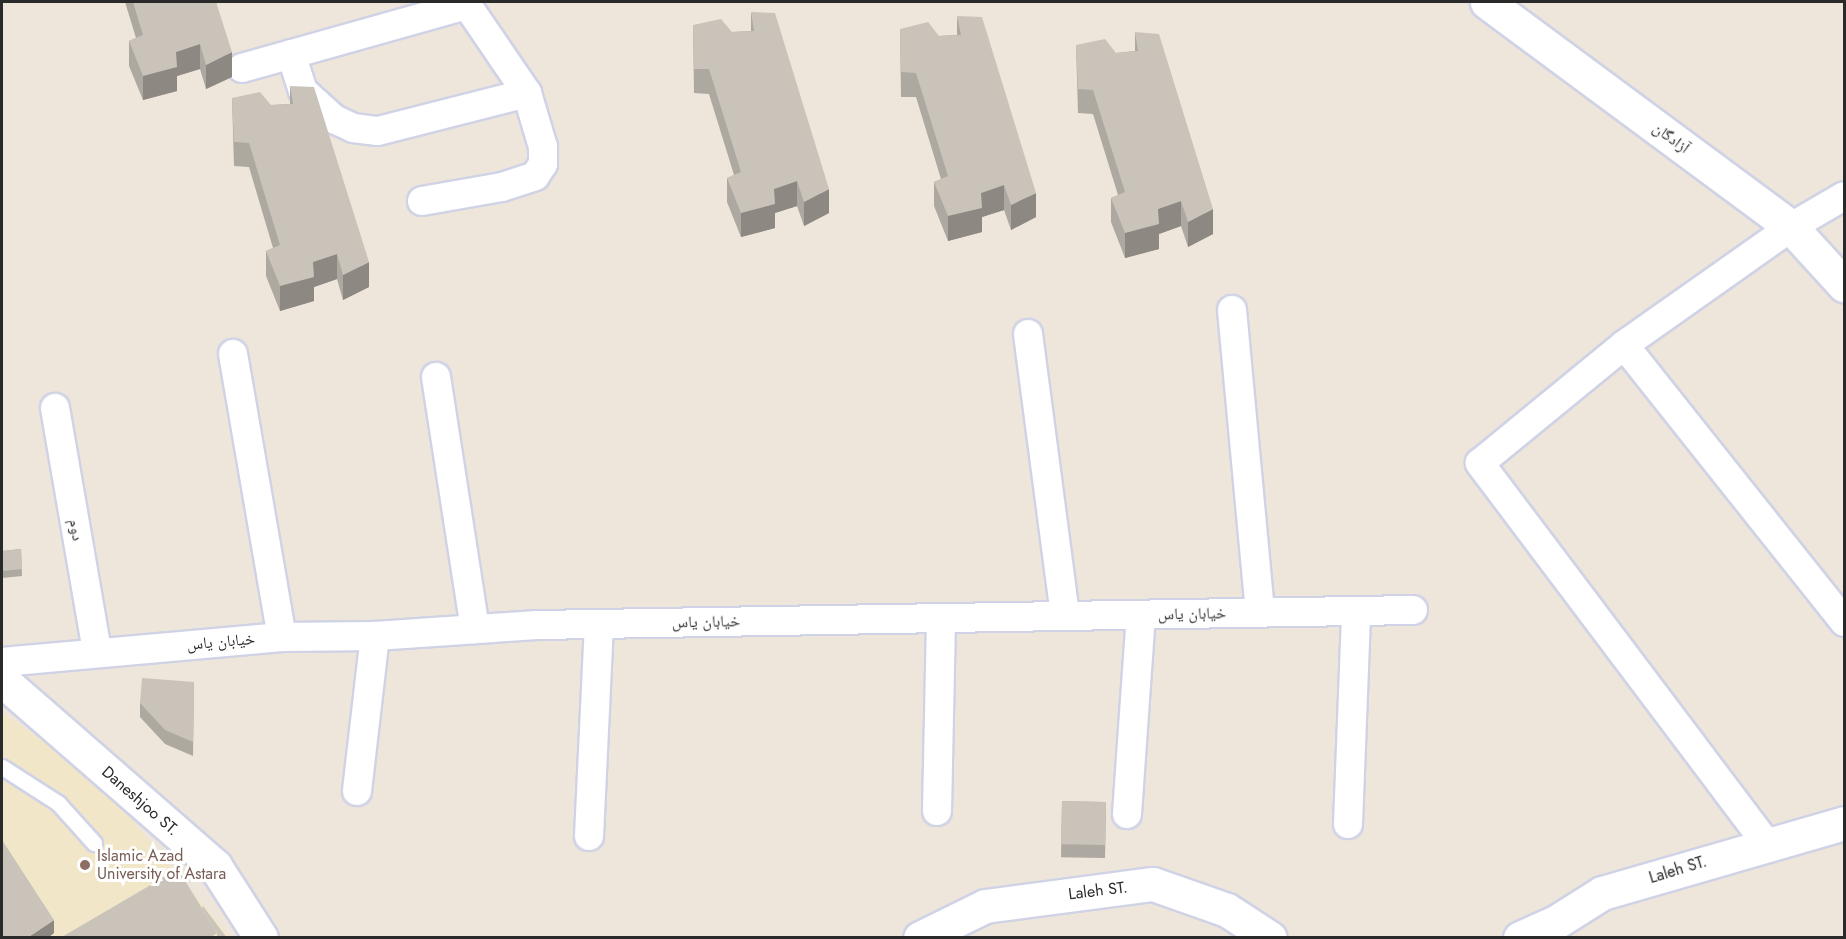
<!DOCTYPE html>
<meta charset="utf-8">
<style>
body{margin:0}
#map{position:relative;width:1846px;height:939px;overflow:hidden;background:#eee6db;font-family:Jost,"Noto Naskh Arabic",sans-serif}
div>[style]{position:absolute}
.education>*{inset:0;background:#f1e6c8}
.roads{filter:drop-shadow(2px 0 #d0d3e5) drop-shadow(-2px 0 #d0d3e5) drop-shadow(0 2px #d0d3e5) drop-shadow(0 -2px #d0d3e5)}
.lane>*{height:15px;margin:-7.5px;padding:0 7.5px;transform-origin:7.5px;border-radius:7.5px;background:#fff}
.street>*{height:28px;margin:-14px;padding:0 14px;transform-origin:14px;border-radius:14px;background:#fff}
.secondary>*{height:33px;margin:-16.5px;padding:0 16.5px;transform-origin:16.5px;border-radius:16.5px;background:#fff}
.wall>*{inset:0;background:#ada8a0;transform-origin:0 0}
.shaded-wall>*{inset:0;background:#8d8882}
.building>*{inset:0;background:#c9c3ba;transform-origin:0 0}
.dots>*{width:16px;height:16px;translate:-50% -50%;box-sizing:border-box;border:3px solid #fff;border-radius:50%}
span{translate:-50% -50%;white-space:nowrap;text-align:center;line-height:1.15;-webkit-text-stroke:6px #fff;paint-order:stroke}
.street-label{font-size:16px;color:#2a2a2a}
.education-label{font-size:16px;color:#785e54}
.left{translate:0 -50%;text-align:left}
.frame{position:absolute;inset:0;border:3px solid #2a2a2a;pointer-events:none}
</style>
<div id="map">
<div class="education">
<i style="clip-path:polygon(2px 713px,78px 764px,109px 793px,230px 937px,2px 937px)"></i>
</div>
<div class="roads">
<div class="lane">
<i style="left:2px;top:767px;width:67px;rotate:32.7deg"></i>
<i style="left:58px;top:803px;width:54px;rotate:48deg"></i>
</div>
<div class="street">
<i style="left:291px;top:54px;width:39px;rotate:72deg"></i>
<i style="left:303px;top:91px;width:42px;rotate:42.1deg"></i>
<i style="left:334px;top:119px;width:21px;rotate:25deg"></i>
<i style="left:353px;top:128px;width:25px;rotate:7deg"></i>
<i style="left:378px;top:131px;width:154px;rotate:-14.3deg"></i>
<i style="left:242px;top:68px;width:233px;rotate:-15.7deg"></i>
<i style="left:422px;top:201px;width:81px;rotate:-9.9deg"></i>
<i style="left:502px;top:187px;width:35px;rotate:-18deg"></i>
<i style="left:535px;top:176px;width:14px;rotate:-56deg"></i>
<i style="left:543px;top:164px;width:17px;rotate:-90deg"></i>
<i style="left:543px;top:147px;width:56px;rotate:-106.5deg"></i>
<i style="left:527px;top:93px;width:110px;rotate:-124.3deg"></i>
<i style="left:1232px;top:310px;width:304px;rotate:84.7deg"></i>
<i style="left:1028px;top:334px;width:283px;rotate:82.5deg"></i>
<i style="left:1624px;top:345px;width:204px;rotate:-35.2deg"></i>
<i style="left:1791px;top:227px;width:61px;rotate:-30.3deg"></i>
<i style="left:233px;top:354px;width:287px;rotate:80.2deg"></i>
<i style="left:436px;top:377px;width:255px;rotate:81.2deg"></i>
<i style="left:55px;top:408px;width:248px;rotate:80.2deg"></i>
<i style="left:2px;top:662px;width:281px;rotate:-5.1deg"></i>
<i style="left:282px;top:637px;width:93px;rotate:-0.6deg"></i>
<i style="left:375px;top:636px;width:162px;rotate:-3.9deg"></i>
<i style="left:537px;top:625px;width:876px;rotate:-0.98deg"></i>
<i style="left:357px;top:791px;width:156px;rotate:-83.4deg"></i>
<i style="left:937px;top:811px;width:193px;rotate:-88.8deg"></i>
<i style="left:1127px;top:814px;width:199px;rotate:-86deg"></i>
<i style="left:1348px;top:824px;width:213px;rotate:-87.8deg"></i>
<i style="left:589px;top:836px;width:212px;rotate:-87.3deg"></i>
<i style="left:1766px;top:843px;width:476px;rotate:-127deg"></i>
<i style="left:1480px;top:463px;width:186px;rotate:-39.3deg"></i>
<i style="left:1624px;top:345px;width:354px;rotate:51.5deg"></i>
</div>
<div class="secondary">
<i style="left:1487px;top:2px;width:378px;rotate:36.5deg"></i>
<i style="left:1791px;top:227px;width:79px;rotate:47.6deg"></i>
<i style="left:2px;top:680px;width:283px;rotate:41.1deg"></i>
<i style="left:215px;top:866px;width:85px;rotate:57.4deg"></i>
<i style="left:920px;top:938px;width:72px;rotate:-26.2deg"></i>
<i style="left:985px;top:906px;width:169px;rotate:-7.5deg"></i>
<i style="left:1153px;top:884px;width:78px;rotate:19.4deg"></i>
<i style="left:1227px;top:910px;width:51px;rotate:33.1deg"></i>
<i style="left:1520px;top:938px;width:39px;rotate:-24deg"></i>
<i style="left:1556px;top:922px;width:54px;rotate:-32.2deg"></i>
<i style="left:1602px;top:893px;width:252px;rotate:-16.1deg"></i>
</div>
</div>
<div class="wall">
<i style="clip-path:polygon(125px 2px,216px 2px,232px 77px,206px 89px,200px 69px,177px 76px,177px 91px,143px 100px,129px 66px,129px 41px,136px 38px)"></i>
<i style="clip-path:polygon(751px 12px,829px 213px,804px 226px,797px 206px,775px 213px,775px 228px,741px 237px,727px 202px,727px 178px,734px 175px,709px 94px,694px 93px,693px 25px,732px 32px,751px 31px)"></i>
<i style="clip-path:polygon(957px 16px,1036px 217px,1011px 230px,1004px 210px,982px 217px,982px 232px,948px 241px,934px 206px,934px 182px,941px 179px,916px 97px,901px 97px,900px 29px,939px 36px,957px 35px)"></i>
<i style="clip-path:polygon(1135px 32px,1213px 234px,1188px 247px,1181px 226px,1159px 234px,1159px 249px,1125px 258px,1111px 222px,1111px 198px,1118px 195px,1093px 114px,1078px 113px,1076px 45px,1116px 53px,1135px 51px)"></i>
<i style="clip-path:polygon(290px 86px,369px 287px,343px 300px,337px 279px,314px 287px,314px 301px,280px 311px,266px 276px,266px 251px,273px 248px,249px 167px,234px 166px,232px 98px,271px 105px,290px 104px)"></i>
<i style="clip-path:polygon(21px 549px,22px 576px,2px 578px,2px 551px)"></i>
<i style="clip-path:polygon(194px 682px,193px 756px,165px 744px,140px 717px,140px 703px)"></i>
<i style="left:1106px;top:802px;width:56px;height:44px;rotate:91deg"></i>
</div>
<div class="shaded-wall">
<i style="clip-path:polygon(200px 44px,200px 69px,177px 76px,177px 91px,143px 100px,143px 76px,176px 52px)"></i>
<i style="clip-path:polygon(232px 52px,232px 77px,206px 89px,206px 65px)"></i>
<i style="clip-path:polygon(797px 181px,797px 206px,775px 213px,775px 228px,741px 237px,741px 213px,774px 189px)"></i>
<i style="clip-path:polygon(1004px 185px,1004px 210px,982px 217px,982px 232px,948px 241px,948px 216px,981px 193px)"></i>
<i style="clip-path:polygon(829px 189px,829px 213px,804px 226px,804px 202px)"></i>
<i style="clip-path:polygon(1036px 193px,1036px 217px,1011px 230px,1011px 205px)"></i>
<i style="clip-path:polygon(1181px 201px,1181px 226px,1159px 234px,1159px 249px,1125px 258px,1125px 233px,1158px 209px)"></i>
<i style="clip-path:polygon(1213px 209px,1213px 234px,1188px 247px,1188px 222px)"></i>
<i style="clip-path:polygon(337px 254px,337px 279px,314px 287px,314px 301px,280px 311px,280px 286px,313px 262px)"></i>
<i style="clip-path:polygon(369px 262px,369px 287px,343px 300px,343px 275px)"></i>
<i style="clip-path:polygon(54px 920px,54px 933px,48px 938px,27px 938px)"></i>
</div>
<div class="building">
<i style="clip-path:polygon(133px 2px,216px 2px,232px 52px,206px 65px,200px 44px,176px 52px,177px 67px,143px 76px,129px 41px,143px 35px)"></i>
<i style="clip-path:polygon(751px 12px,775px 13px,829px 189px,804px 202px,797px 181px,774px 189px,775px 204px,741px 213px,727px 178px,741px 172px,709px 69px,694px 69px,693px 25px,721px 19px,732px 32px,754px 31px)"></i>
<i style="clip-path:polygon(957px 16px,982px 17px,1036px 193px,1011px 205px,1004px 185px,981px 193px,982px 208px,948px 216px,934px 182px,948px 176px,916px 73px,901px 72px,900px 29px,928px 22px,939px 36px,961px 35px)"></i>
<i style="clip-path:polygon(1135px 32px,1159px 34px,1213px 209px,1188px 222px,1181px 201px,1158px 209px,1159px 224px,1125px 233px,1111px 198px,1125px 192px,1093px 90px,1078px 89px,1076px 45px,1105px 39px,1116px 53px,1138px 51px)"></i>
<i style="clip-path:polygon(290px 86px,314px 87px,369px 262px,343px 275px,337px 254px,313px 262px,314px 277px,280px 286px,266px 251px,280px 245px,249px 143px,234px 142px,232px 98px,260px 92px,271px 105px,293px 104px)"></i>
<i style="clip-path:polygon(21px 549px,22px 569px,2px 571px,2px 551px)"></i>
<i style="clip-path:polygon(142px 678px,194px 682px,193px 742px,165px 730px,140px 703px)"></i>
<i style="left:1106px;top:802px;width:43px;height:44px;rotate:91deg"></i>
<i style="clip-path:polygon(2px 840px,54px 920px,27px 938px,2px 938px)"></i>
<i style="clip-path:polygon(178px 869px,217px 933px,210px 938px,60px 938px)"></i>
<i style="clip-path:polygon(203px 906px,227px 938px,217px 938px,217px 933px,202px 908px)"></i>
</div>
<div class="dots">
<i style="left:85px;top:865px;background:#8d6e63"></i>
</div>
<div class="street-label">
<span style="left:1671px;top:138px;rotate:36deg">آزادگان</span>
<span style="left:76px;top:530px;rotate:80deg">دوم</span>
<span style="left:1192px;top:614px;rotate:-1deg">خیابان یاس</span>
<span style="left:706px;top:622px;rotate:-1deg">خیابان یاس</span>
<span style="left:221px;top:642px;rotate:-5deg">خیابان یاس</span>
<span style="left:140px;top:801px;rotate:41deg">Daneshjoo ST.</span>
<span style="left:1678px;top:870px;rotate:-17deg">Laleh ST.</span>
<span style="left:1098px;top:891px;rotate:-7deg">Laleh ST.</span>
</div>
<div class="education-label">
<span class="left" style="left:97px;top:865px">Islamic Azad<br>University of Astara</span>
</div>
<div class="frame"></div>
</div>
